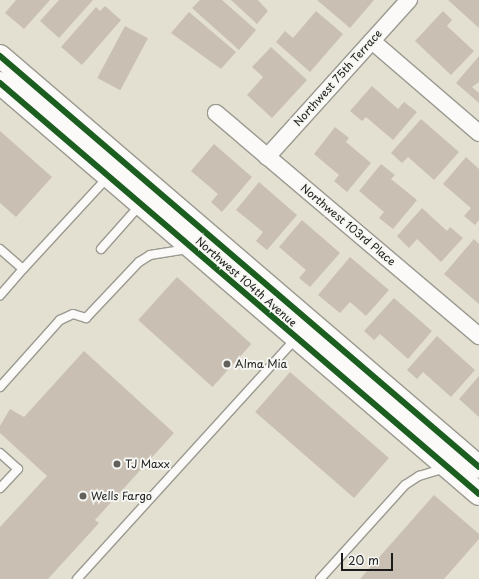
<!DOCTYPE html>
<style>
body{margin:0}
#map{position:relative;width:479px;height:579px;overflow:hidden;background:#e3e0d1;font-family:"Playpen Sans",sans-serif}
div>[style]{position:absolute}
.building>*{inset:0;background:#cabfb3;transform-origin:0 0}
.roads{filter:drop-shadow(1px 0 #9b9a91) drop-shadow(-1px 0 #9b9a91) drop-shadow(0 1px #9b9a91) drop-shadow(0 -1px #9b9a91)}
.lane>*{height:8px;margin:-4px;padding:0 4px;transform-origin:4px;border-radius:4px;background:#fbfaf8}
.street>*{height:16px;margin:-8px;padding:0 8px;transform-origin:8px;border-radius:8px;background:#fbfaf8}
.secondary>*{height:22px;margin:-11px;padding:0 11px;transform-origin:11px;border-radius:11px;background:#fbfaf8}
.cycleway>*{height:6px;margin:-3px;padding:0 3px;transform-origin:3px;border-radius:3px;background:#1b5e20}
.dots>*{width:11px;height:11px;translate:-50% -50%;box-sizing:border-box;border:2px solid #f6f6f2;border-radius:50%}
span{translate:-50% -50%;white-space:nowrap;text-align:center;line-height:1.15;-webkit-text-stroke:4px #f6f6f2;paint-order:stroke}
.street-label{font-size:11px;color:#1c1c1c}
.poi-label{font-size:11px;color:#1c1c1c}
.left{translate:0 -50%;text-align:left}
.scale{position:absolute;left:341px;top:553px;width:52px;height:18px;box-sizing:border-box;border:2px solid #1c1c1c;border-top:0;padding-left:5px;font-size:12px;line-height:14px;white-space:nowrap;color:#1c1c1c;-webkit-text-stroke:3px #f6f6f2;paint-order:stroke}
</style>
<div id="map">
<div class="building">
<i style="clip-path:polygon(16px 0,50px 0,24px 29px,5px 13px)"></i>
<i style="clip-path:polygon(59px 0,93px 0,59px 38px,40px 21px)"></i>
<i style="clip-path:polygon(200px 0,222px 0,256px 30px,239px 50px,192px 8px)"></i>
<i style="clip-path:polygon(231px 0,258px 0,268px 11px,257px 24px)"></i>
<i style="clip-path:polygon(317px 0,374px 0,350px 28px)"></i>
<i style="clip-path:polygon(448px 0,479px 0,479px 28px)"></i>
<i style="clip-path:polygon(105px 6px,121px 20px,82px 65px,61px 47px,96px 7px,100px 11px)"></i>
<i style="clip-path:polygon(316px 11px,343px 34px,310px 72px,276px 42px,285px 31px,293px 38px)"></i>
<i style="clip-path:polygon(443px 11px,452px 20px,447px 26px,474px 51px,451px 75px,415px 41px)"></i>
<i style="clip-path:polygon(189px 12px,236px 52px,221px 69px,171px 33px)"></i>
<i style="left:125px;top:26px;width:26px;height:59px;rotate:28deg"></i>
<i style="clip-path:polygon(271px 47px,307px 80px,272px 118px,247px 95px,263px 77px,252px 67px)"></i>
<i style="clip-path:polygon(479px 56px,479px 82px,472px 87px,479px 93px,479px 103px,456px 83px)"></i>
<i style="clip-path:polygon(372px 86px,398px 109px,404px 102px,417px 112px,393px 140px,366px 117px,362px 121px,350px 111px)"></i>
<i style="clip-path:polygon(421px 119px,459px 152px,434px 180px,408px 157px,402px 163px,391px 153px)"></i>
<i style="clip-path:polygon(335px 127px,349px 138px,346px 142px,371px 163px,347px 192px,334px 181px,339px 175px,314px 154px)"></i>
<i style="clip-path:polygon(0 131px,52px 177px,16px 217px,0 203px)"></i>
<i style="clip-path:polygon(214px 144px,252px 177px,222px 212px,211px 202px,218px 194px,191px 171px)"></i>
<i style="clip-path:polygon(466px 157px,479px 169px,479px 220px,475px 225px,464px 216px,471px 208px,443px 184px)"></i>
<i style="clip-path:polygon(381px 164px,395px 175px,391px 179px,417px 200px,393px 229px,379px 218px,384px 212px,359px 191px)"></i>
<i style="clip-path:polygon(259px 182px,297px 215px,267px 250px,256px 241px,263px 232px,236px 210px)"></i>
<i style="clip-path:polygon(422px 208px,447px 231px,450px 227px,463px 238px,441px 262px,417px 239px,409px 248px,397px 236px)"></i>
<i style="clip-path:polygon(302px 220px,340px 253px,310px 287px,299px 278px,306px 270px,279px 247px)"></i>
<i style="clip-path:polygon(474px 239px,479px 244px,479px 304px,444px 274px)"></i>
<i style="clip-path:polygon(350px 257px,389px 290px,366px 316px,350px 302px,340px 313px,318px 295px)"></i>
<i style="left:177px;top:277px;width:100px;height:58px;rotate:42deg"></i>
<i style="clip-path:polygon(394px 298px,432px 331px,408px 359px,380px 334px,374px 340px,364px 331px)"></i>
<i style="clip-path:polygon(437px 336px,475px 370px,451px 397px,423px 372px,417px 379px,407px 370px)"></i>
<i style="clip-path:polygon(84px 351px,174px 433px,95px 520px,99px 523px,48px 579px,0 579px,0 527px,47px 476px,0 433px,0 426px,10px 409px,24px 417px)"></i>
<i style="left:290px;top:372px;width:131px;height:53px;rotate:41deg"></i>
<i style="clip-path:polygon(479px 376px,479px 417px,459px 399px)"></i>
<i style="clip-path:polygon(434px 495px,479px 534px,479px 539px,444px 579px,360px 579px)"></i>
</div>
<div class="roads">
<div class="lane">
<i style="left:0;top:249px;width:30px;rotate:41deg"></i>
<i style="left:23px;top:269px;width:35px;rotate:131deg"></i>
<i style="left:101px;top:249px;width:60px;rotate:-48.4deg"></i>
<i style="left:23px;top:269px;width:125px;rotate:-47.3deg"></i>
<i style="left:0;top:387px;width:90px;rotate:-48.2deg"></i>
<i style="left:60px;top:320px;width:14px;rotate:-25deg"></i>
<i style="left:73px;top:314px;width:14px;rotate:17deg"></i>
<i style="left:86px;top:318px;width:77px;rotate:-46.6deg"></i>
<i style="left:139px;top:262px;width:13px;rotate:-32deg"></i>
<i style="left:150px;top:255px;width:38px;rotate:-9deg"></i>
<i style="left:0;top:453px;width:24px;rotate:42deg"></i>
<i style="left:18px;top:469px;width:26px;rotate:133deg"></i>
<i style="left:77px;top:579px;width:326px;rotate:-47.7deg"></i>
<i style="left:320px;top:579px;width:127px;rotate:-47.9deg"></i>
<i style="left:405px;top:485px;width:17px;rotate:-33deg"></i>
<i style="left:419px;top:476px;width:28px;rotate:-17deg"></i>
</div>
<div class="street">
<i style="left:372px;top:41px;width:141px;rotate:40.7deg"></i>
<i style="left:216px;top:113px;width:345px;rotate:40.3deg"></i>
<i style="left:267px;top:157px;width:212px;rotate:-47.9deg"></i>
</div>
<div class="secondary">
<i style="left:0;top:56px;width:631px;rotate:40.63deg"></i>
<i style="left:0;top:83px;width:631px;rotate:40.63deg"></i>
</div>
</div>
<div class="cycleway">
<i style="left:0;top:56px;width:631px;rotate:40.63deg"></i>
<i style="left:0;top:83px;width:631px;rotate:40.63deg"></i>
</div>
<div class="dots">
<i style="left:227px;top:364px;background:#62615b"></i>
<i style="left:117px;top:464px;background:#62615b"></i>
<i style="left:83px;top:496px;background:#62615b"></i>
</div>
<div class="street-label">
<span style="left:338px;top:78px;rotate:-48deg">Northwest 75th Terrace</span>
<span style="left:348px;top:225px;rotate:40deg">Northwest 103rd Place</span>
<span style="left:246px;top:282px;rotate:41deg">Northwest 104th Avenue</span>
</div>
<div class="poi-label">
<span class="left" style="left:235px;top:364px">Alma Mia</span>
<span class="left" style="left:125px;top:464px">TJ Maxx</span>
<span class="left" style="left:91px;top:496px">Wells Fargo</span>
</div>
<div class="scale">20 m</div>
</div>
